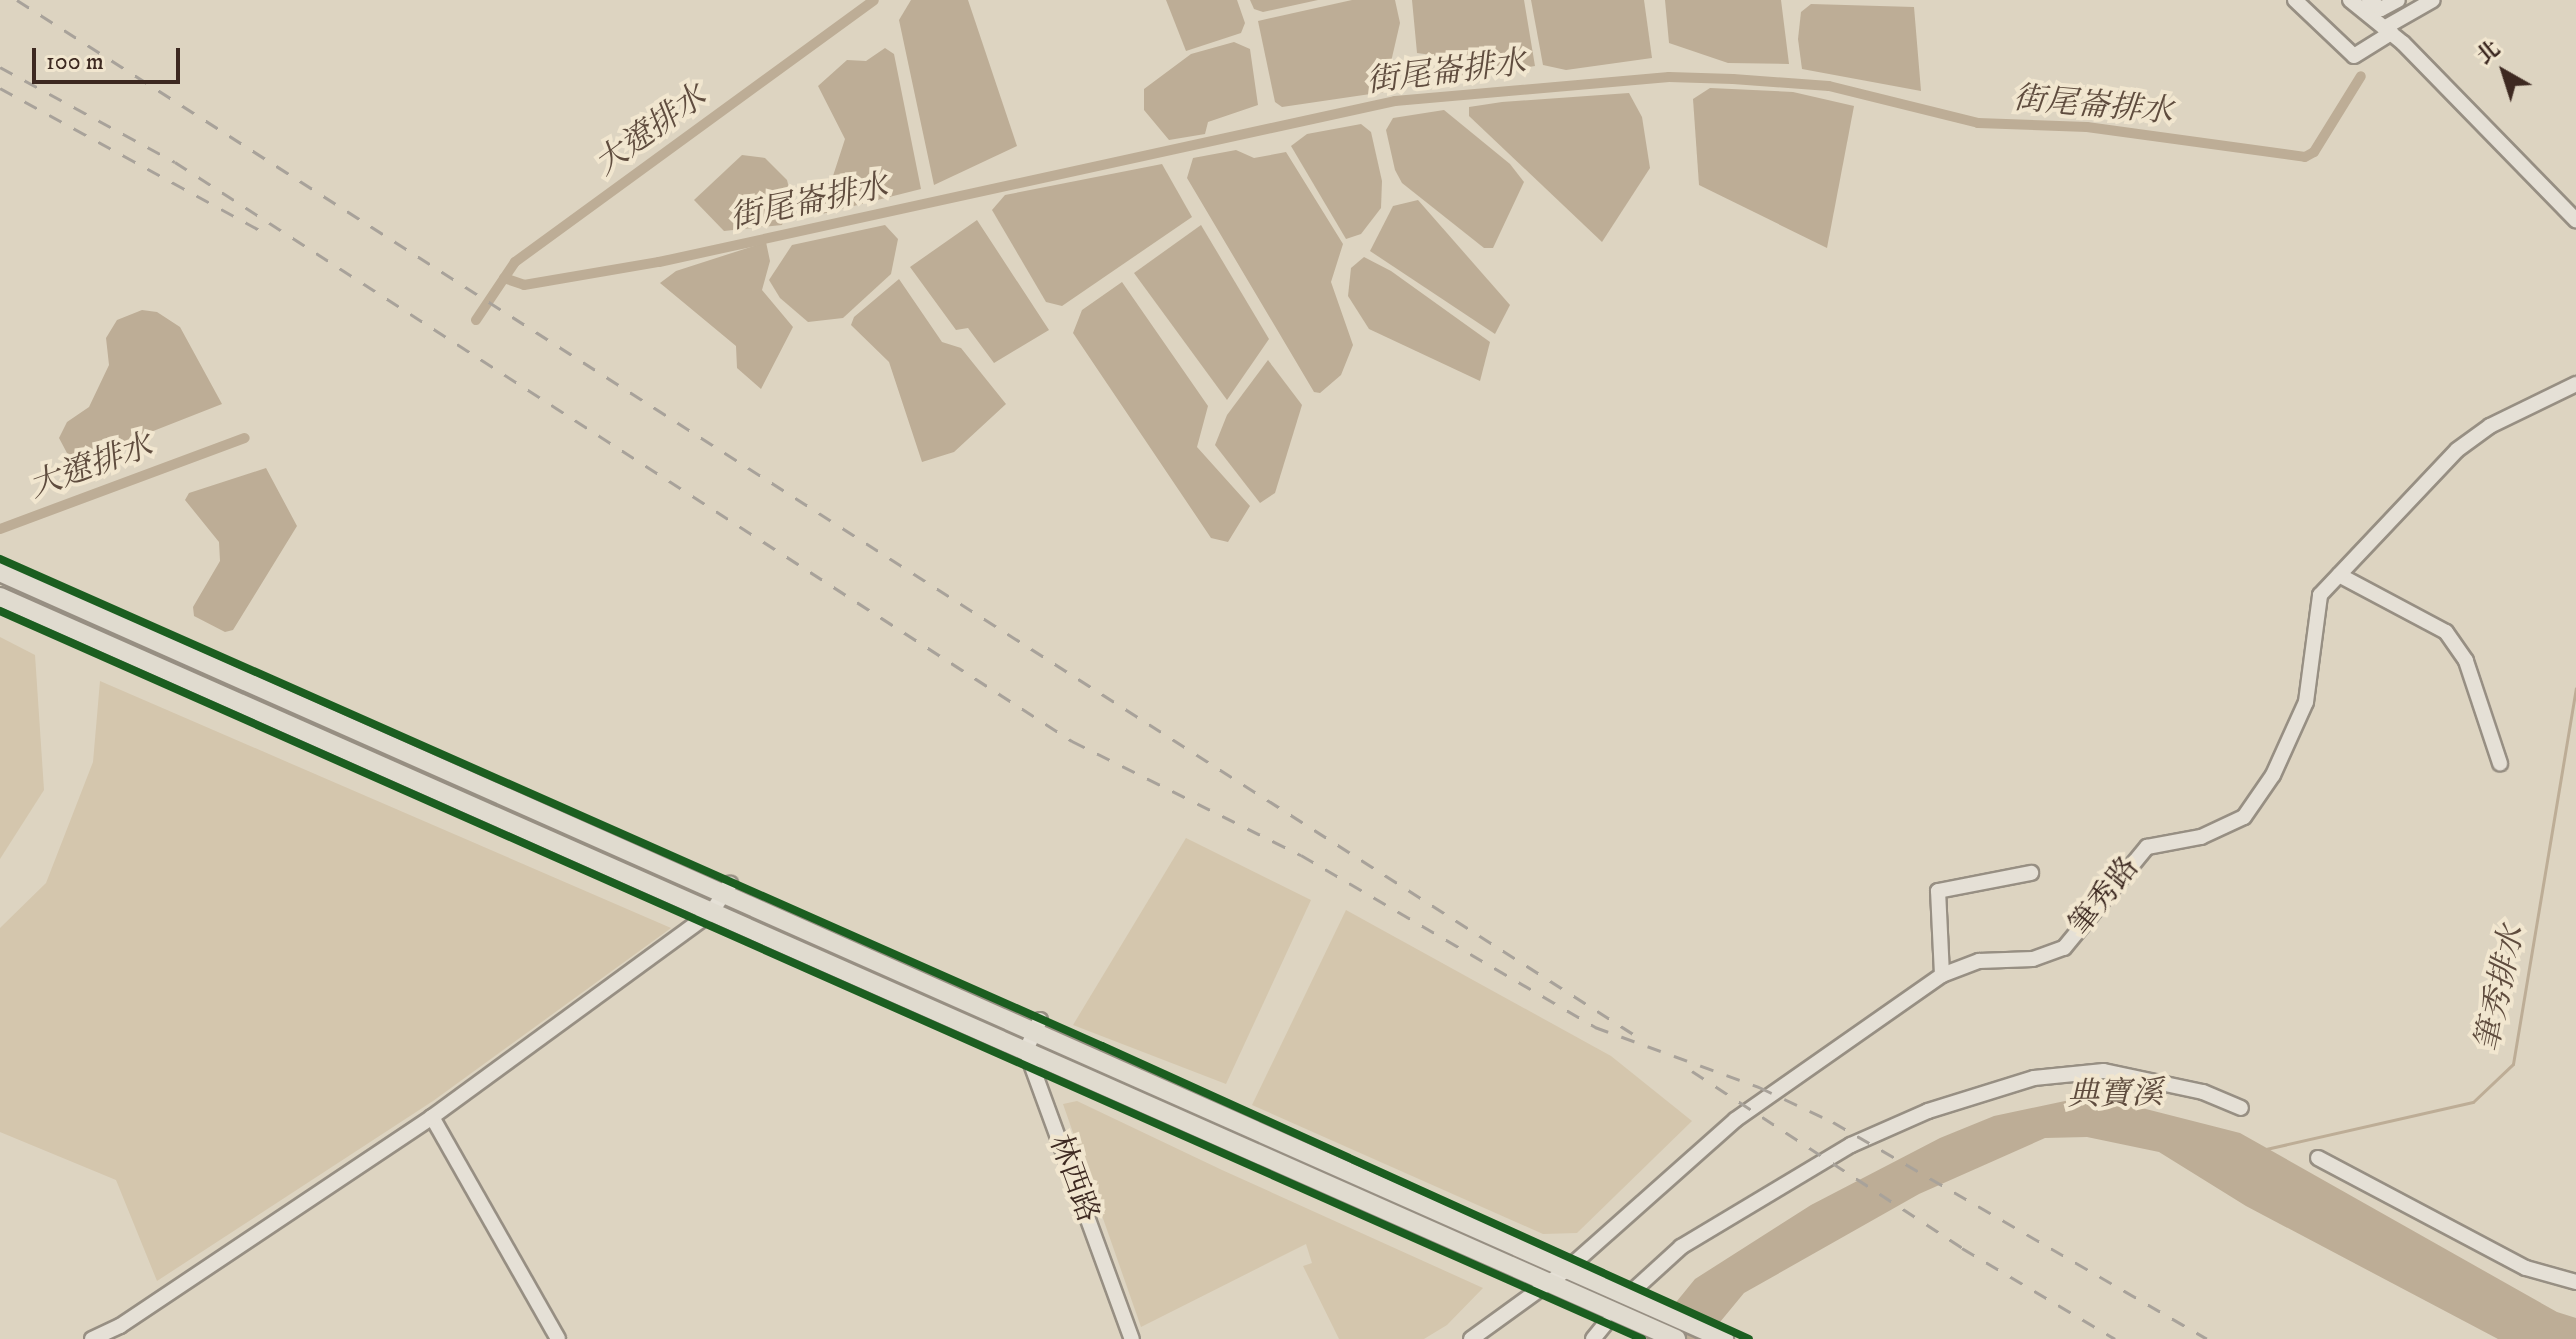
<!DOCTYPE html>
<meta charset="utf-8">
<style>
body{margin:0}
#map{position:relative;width:2576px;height:1339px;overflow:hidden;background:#ddd4c1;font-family:"IM FELL DW Pica","Noto Serif TC",serif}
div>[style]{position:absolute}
.green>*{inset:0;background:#d4c6ad}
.water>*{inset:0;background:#bdad96}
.stream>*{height:3px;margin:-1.5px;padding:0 1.5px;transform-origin:1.5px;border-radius:1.5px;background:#bdad96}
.canal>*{height:10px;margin:-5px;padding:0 5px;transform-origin:5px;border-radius:5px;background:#bdad96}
.roads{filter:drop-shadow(2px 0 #978f83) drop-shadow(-2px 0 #978f83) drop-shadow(0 2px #978f83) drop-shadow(0 -2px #978f83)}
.minor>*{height:14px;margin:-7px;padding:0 7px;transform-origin:7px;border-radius:7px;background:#e5e0d6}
.major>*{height:18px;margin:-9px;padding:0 9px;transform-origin:9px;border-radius:9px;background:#e0dbcf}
.rail>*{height:3px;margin-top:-1.5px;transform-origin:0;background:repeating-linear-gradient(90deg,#a8a29a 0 14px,transparent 0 28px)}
.cycleway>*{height:8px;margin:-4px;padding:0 4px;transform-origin:4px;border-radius:4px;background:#1b5e20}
span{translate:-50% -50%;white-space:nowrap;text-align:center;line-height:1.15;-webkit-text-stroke:8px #f1e6cf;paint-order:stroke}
.street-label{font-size:30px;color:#3d2921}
.water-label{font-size:32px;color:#5f4c3e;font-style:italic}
.north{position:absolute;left:2464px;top:32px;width:80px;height:80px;-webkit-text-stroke:6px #f1e6cf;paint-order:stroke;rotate:321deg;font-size:22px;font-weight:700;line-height:32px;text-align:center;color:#3d2921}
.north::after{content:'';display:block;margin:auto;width:28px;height:36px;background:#3d2921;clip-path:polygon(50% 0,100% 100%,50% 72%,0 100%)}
.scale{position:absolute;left:32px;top:48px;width:148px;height:36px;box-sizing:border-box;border:4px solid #3d2921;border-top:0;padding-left:10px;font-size:24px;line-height:28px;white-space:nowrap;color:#3d2921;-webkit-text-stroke:6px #f1e6cf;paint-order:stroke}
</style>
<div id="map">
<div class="green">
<i style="clip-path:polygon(0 637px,35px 655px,44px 790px,0 859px)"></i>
<i style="clip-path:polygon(100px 681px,671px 928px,433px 1101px,157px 1281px,116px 1180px,0 1132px,0 928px,46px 883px,93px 762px)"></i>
<i style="clip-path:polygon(1186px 838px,1311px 900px,1226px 1084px,1073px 1025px)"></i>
<i style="clip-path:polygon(1346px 910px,1611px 1056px,1692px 1121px,1577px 1233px,1543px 1234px,1252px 1105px)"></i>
<i style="clip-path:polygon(1077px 1101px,1222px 1170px,1483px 1288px,1447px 1325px,1424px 1339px,1339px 1339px,1303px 1266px,1312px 1263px,1306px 1244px,1141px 1327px,1063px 1104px)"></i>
</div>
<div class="water">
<i style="clip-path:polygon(911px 0,968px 0,1017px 146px,934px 185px,899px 20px)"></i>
<i style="clip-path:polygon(1166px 0,1237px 0,1245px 23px,1241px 33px,1186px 51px)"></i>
<i style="clip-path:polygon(1250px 0,1318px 0,1263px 12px,1254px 9px)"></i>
<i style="clip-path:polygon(1352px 0,1395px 0,1400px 23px,1384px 92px,1282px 107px,1275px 102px,1258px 21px)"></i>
<i style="clip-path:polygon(1412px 0,1524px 0,1535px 66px,1451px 79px,1449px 64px,1439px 56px,1417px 53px)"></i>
<i style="clip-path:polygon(1531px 0,1644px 0,1652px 58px,1566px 70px,1543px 65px)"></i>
<i style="clip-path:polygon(1665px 0,1781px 0,1789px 64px,1728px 63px,1669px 43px)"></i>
<i style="clip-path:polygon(1811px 4px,1914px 7px,1921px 91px,1802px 69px,1798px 39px,1801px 12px)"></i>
<i style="clip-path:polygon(1234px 42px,1250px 49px,1258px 105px,1208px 122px,1205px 134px,1169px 140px,1144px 110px,1144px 89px,1191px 54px)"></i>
<i style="clip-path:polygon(885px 48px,894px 54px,921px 189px,810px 217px,806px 209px,832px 179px,845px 139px,818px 86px,847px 60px,866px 61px)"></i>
<i style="clip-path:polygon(1710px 88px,1793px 92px,1854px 106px,1827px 248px,1699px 185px,1693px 99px)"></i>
<i style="clip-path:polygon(1629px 93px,1642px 117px,1650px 168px,1602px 242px,1469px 116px,1469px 107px,1502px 102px)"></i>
<i style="clip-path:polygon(1444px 110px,1510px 164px,1524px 182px,1493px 248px,1484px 248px,1402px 183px,1395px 170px,1386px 130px,1393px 118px)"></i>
<i style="clip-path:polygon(1361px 124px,1371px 132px,1382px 181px,1381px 208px,1361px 234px,1346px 239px,1291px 146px,1307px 134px)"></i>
<i style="clip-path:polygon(1236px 150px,1254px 158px,1286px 152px,1343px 244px,1331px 282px,1353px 345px,1341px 375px,1320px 393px,1314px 392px,1187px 178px,1193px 158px)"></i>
<i style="clip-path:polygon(742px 155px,765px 158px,787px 180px,792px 200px,782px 225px,724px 231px,694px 200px)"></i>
<i style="clip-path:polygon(1162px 164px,1192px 217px,1062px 306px,1046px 302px,992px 210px,1005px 195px)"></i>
<i style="clip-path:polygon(1418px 200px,1510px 305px,1495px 334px,1370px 251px,1393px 206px)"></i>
<i style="clip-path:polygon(977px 220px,1049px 330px,994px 363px,968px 328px,956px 330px,910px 267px)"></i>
<i style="clip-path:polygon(885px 225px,898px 239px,891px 274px,843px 318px,808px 322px,780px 298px,769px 280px,792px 245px)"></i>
<i style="clip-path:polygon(1201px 225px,1269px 339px,1227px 400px,1134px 273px)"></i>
<i style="clip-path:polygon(766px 242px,770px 261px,762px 290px,793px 327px,761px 389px,737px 368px,736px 346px,660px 283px,676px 271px)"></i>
<i style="clip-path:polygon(1364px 257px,1391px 271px,1490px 342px,1480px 381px,1369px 329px,1348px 296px,1351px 268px)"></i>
<i style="clip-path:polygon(899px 279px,942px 342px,961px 348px,1006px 404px,954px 452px,922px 462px,889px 362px,851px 325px,854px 317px)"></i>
<i style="clip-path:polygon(1122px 282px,1208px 406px,1197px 447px,1250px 506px,1228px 542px,1211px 538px,1073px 333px,1082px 310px)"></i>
<i style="clip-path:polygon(142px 310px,157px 312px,180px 327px,222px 404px,82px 459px,67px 453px,59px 438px,67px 422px,89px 407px,109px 365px,106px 338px,117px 320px)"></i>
<i style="clip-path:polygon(1268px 360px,1302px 405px,1275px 493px,1260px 503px,1215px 445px,1227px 415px)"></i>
<i style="clip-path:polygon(266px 468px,297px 526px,233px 630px,225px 632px,194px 616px,193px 607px,220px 561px,219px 542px,185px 500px,189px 493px)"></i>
<i style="clip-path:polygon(2065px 1101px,2138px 1107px,2240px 1133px,2557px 1312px,2576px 1318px,2576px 1339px,2498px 1339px,2246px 1206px,2159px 1152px,2087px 1137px,2045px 1138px,1919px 1194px,1744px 1293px,1706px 1339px,1646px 1339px,1695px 1279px,1811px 1205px,1940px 1138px,1994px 1116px)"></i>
</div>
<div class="stream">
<i style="left:2266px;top:1149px;width:212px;rotate:-12.8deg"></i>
<i style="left:2473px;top:1102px;width:55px;rotate:-43.5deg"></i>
<i style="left:2513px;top:1064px;width:381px;rotate:-80.5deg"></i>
</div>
<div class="canal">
<i style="left:504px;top:278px;width:21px;rotate:19deg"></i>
<i style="left:524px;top:285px;width:137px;rotate:-9.7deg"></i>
<i style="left:659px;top:262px;width:753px;rotate:-12.34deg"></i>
<i style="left:1395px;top:101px;width:275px;rotate:-5deg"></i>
<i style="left:1669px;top:77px;width:64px;rotate:1.8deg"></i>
<i style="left:1733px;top:79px;width:96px;rotate:4.2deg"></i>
<i style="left:1829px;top:86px;width:154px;rotate:13.9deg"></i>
<i style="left:1978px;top:123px;width:109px;rotate:2.1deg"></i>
<i style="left:2087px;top:127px;width:220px;rotate:7.8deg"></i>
<i style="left:2305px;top:157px;width:10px;rotate:-29deg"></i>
<i style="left:2314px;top:152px;width:89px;rotate:-58.3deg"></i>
<i style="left:476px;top:320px;width:70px;rotate:-56.1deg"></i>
<i style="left:515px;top:262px;width:444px;rotate:-36.1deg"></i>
<i style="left:0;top:529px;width:261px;rotate:-20.4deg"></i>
</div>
<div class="roads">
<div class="minor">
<i style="left:2295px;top:0;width:81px;rotate:43.5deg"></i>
<i style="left:2354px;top:56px;width:44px;rotate:-31.9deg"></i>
<i style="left:2350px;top:0;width:68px;rotate:39.1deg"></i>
<i style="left:2403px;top:43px;width:248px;rotate:45.7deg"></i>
<i style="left:2369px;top:0;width:15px;rotate:37deg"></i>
<i style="left:2381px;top:9px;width:19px;rotate:-28deg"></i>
<i style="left:2384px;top:28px;width:56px;rotate:-29.7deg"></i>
<i style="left:2339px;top:575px;width:121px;rotate:28deg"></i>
<i style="left:2446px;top:632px;width:35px;rotate:55deg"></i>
<i style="left:2466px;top:661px;width:108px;rotate:71.6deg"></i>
<i style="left:1942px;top:975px;width:84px;rotate:-92.7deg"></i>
<i style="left:1938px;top:891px;width:95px;rotate:-11deg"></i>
<i style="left:1040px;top:1020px;width:33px;rotate:115deg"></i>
<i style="left:1026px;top:1050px;width:308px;rotate:69.9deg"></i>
<i style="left:432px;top:1117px;width:255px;rotate:60.4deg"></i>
<i style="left:2318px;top:1158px;width:235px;rotate:27.9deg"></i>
<i style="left:2526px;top:1268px;width:52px;rotate:15.6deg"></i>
<i style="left:1636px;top:1288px;width:61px;rotate:-42.3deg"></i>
<i style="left:1681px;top:1247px;width:198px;rotate:-31deg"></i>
<i style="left:1851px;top:1145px;width:84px;rotate:-23.8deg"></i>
<i style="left:1928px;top:1111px;width:111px;rotate:-17.3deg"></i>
<i style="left:2034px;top:1078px;width:70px;rotate:-5.7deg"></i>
<i style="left:2104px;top:1071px;width:101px;rotate:12deg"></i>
<i style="left:2203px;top:1092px;width:41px;rotate:22.8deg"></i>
<i style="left:92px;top:1339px;width:31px;rotate:-25deg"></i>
<i style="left:120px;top:1326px;width:376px;rotate:-33.8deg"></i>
<i style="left:432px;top:1117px;width:346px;rotate:-36.2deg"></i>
<i style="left:711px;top:913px;width:35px;rotate:-57deg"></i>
<i style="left:1471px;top:1339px;width:116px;rotate:-35.9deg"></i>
<i style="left:1565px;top:1271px;width:227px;rotate:-41.6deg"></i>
<i style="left:1735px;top:1120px;width:253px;rotate:-35deg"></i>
<i style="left:1942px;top:975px;width:40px;rotate:-21deg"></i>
<i style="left:1979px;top:961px;width:54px;rotate:-2.1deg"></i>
<i style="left:2033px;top:959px;width:33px;rotate:-20deg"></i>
<i style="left:2064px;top:948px;width:131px;rotate:-50.6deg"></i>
<i style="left:2147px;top:847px;width:55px;rotate:-10.5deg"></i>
<i style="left:2201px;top:837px;width:47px;rotate:-24.9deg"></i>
<i style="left:2244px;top:817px;width:51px;rotate:-55.4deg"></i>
<i style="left:2273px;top:775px;width:80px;rotate:-65.7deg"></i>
<i style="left:2306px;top:702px;width:108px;rotate:-82.5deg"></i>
<i style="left:2320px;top:595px;width:199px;rotate:-46.6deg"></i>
<i style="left:2457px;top:450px;width:41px;rotate:-36deg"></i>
<i style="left:2490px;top:426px;width:96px;rotate:-26deg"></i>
<i style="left:1593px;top:1339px;width:19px;rotate:-51deg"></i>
</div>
<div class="major">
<i style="left:0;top:572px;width:1887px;rotate:23.98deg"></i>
<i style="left:0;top:597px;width:1833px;rotate:23.88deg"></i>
</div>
</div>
<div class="rail">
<i style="left:17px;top:0;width:1924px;rotate:32.61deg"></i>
<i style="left:0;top:67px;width:199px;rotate:28.5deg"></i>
<i style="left:175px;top:162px;width:1068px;rotate:32.84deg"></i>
<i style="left:1072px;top:741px;width:256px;rotate:26.5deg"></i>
<i style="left:1301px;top:855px;width:341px;rotate:30.3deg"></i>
<i style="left:1595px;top:1027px;width:175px;rotate:20.1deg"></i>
<i style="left:1759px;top:1087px;width:82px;rotate:25.3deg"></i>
<i style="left:1833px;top:1122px;width:432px;rotate:30.1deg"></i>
<i style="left:0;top:88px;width:300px;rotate:28.7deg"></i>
<i style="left:1692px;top:1071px;width:323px;rotate:33.2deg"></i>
<i style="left:1962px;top:1248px;width:178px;rotate:30.7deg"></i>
</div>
<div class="cycleway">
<i style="left:0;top:559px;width:1205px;rotate:23.84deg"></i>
<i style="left:1102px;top:1046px;width:710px;rotate:24.36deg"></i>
<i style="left:0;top:611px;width:1796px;rotate:23.91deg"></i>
</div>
<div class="street-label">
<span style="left:2105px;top:897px;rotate:-51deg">筆秀路</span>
<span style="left:1073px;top:1179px;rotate:70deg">林西路</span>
</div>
<div class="water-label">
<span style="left:1446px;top:73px;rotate:-7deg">街尾崙排水</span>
<span style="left:2093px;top:106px;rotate:5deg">街尾崙排水</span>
<span style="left:651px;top:131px;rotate:-36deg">大遼排水</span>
<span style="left:809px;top:203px;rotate:-12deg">街尾崙排水</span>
<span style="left:91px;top:467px;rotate:-20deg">大遼排水</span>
<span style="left:2501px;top:989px;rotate:-78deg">筆秀排水</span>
<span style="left:2115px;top:1095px;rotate:-1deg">典寶溪</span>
</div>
<div class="north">北</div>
<div class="scale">100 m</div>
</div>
